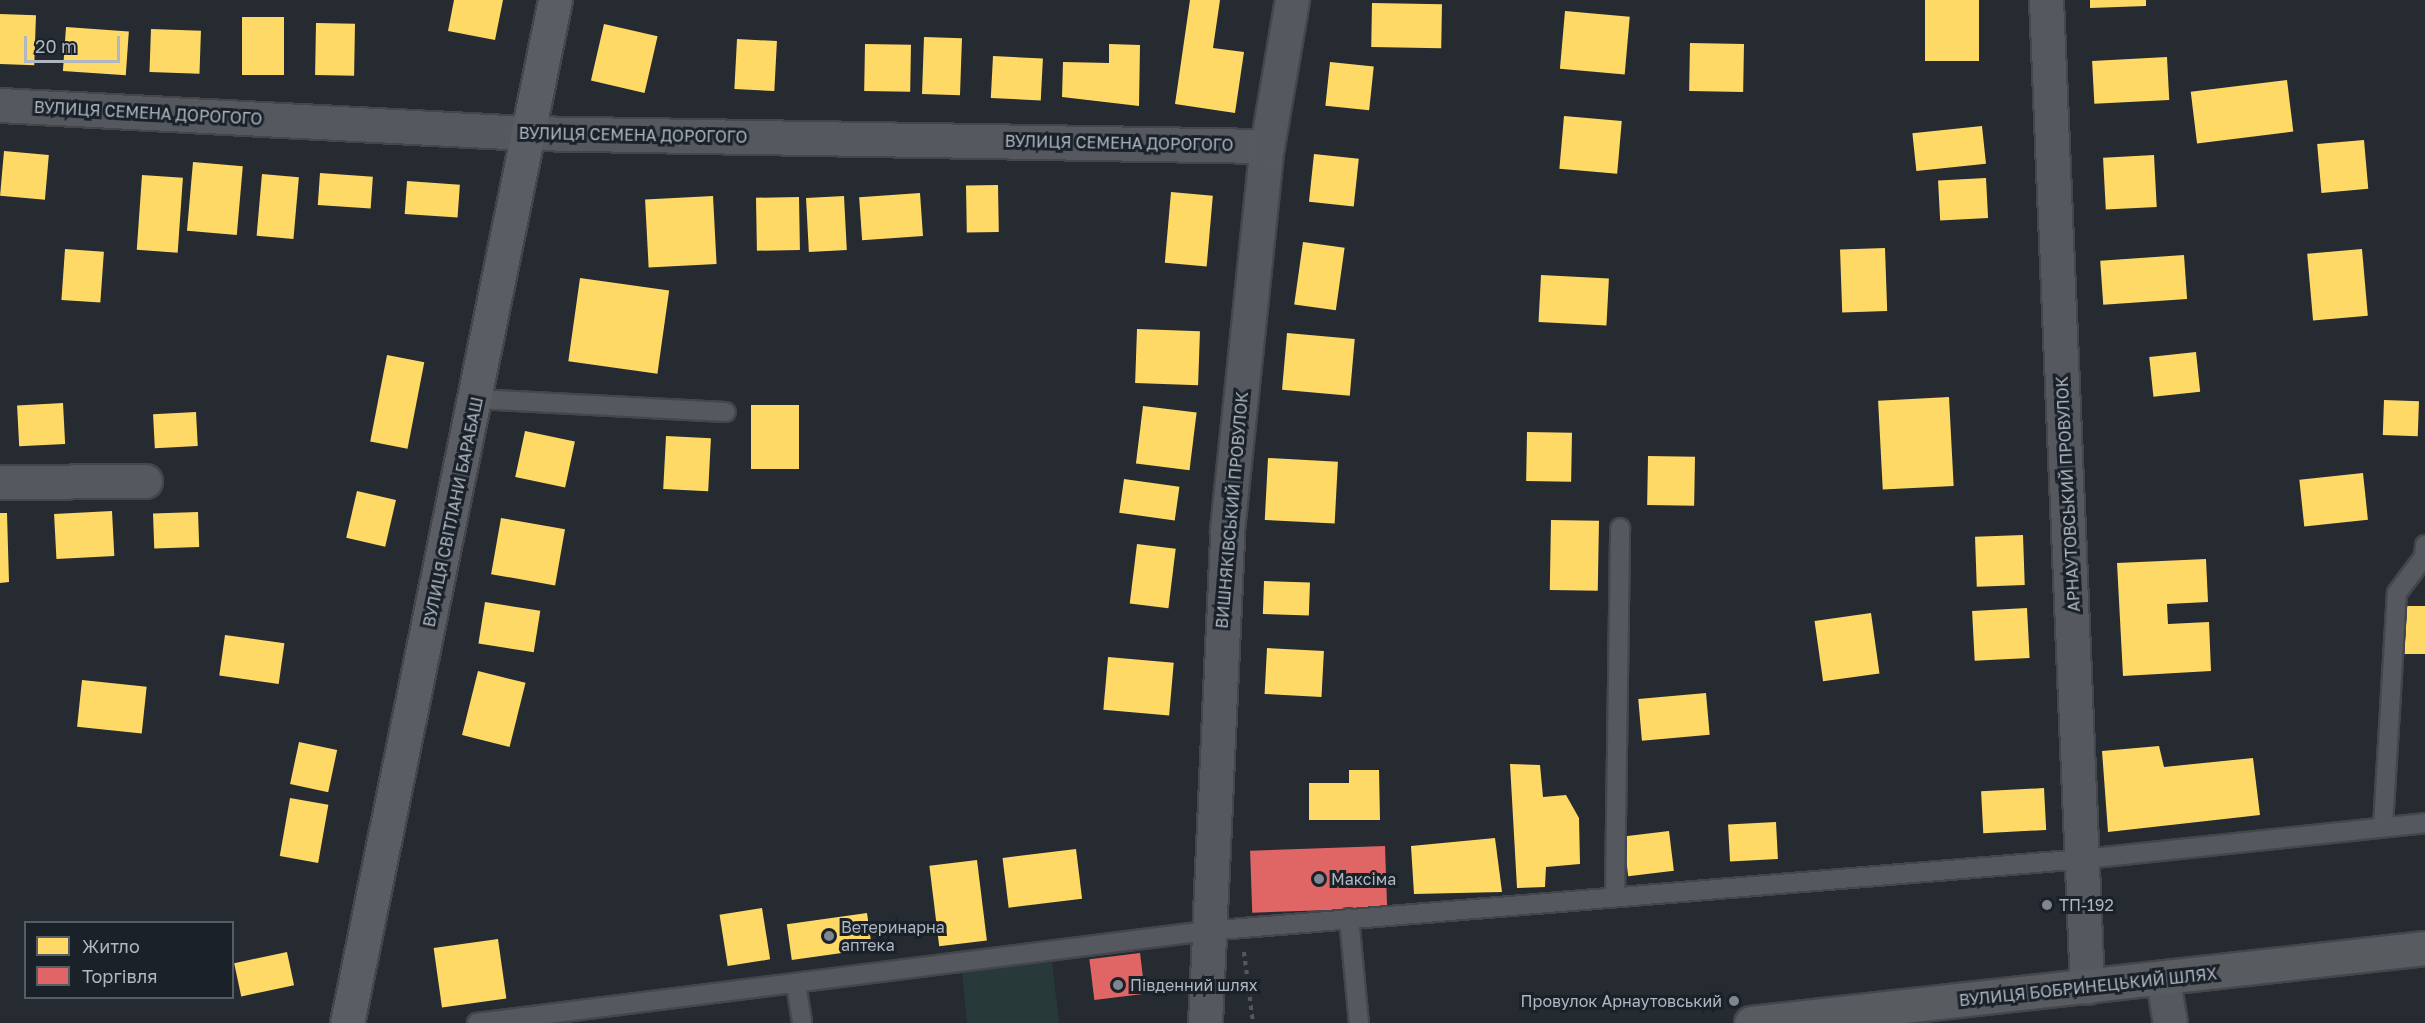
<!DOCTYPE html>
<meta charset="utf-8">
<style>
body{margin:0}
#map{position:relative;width:2425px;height:1023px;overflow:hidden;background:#252b30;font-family:"Golos Text",sans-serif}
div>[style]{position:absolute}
.green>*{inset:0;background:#283939}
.homes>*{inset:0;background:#ffd966;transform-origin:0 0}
.shops>*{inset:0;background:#e06666;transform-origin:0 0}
.path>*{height:4px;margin-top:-2px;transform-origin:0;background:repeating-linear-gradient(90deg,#55595d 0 4.5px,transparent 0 9px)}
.roads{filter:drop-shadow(2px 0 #43474b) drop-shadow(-2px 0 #43474b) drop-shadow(0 2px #43474b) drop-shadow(0 -2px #43474b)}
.lane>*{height:18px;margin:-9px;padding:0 9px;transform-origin:9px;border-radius:9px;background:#55595f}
.street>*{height:33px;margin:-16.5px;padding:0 16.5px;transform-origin:16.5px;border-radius:16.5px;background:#55595f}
.secondary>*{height:33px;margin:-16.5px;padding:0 16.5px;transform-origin:16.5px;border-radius:16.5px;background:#5a5d63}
.primary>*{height:33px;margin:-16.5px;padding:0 16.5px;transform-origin:16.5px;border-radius:16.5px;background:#585b60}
.dots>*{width:16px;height:16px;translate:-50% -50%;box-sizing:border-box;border:3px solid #1a2129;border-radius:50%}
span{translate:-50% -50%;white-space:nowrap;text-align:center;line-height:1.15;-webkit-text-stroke:6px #1a2129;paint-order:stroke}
.street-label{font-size:16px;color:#afb7c2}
.poi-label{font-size:16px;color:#afb7c2}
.left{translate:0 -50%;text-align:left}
.right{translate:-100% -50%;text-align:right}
.legend{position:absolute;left:24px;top:921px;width:210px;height:78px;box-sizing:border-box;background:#1a2129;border:2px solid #565d66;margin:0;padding:8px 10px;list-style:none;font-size:18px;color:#afb7c2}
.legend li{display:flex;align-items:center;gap:12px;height:30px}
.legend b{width:30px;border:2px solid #565d66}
.scale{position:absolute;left:24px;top:36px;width:96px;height:27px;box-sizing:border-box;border:3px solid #afb7c2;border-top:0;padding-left:8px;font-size:18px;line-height:21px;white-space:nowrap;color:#afb7c2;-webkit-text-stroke:4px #1a2129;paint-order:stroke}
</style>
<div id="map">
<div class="green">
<i style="clip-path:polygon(1052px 962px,1059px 1023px,967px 1023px,962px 972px)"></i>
</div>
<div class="homes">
<i style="clip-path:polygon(454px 0,503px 0,495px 40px,448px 31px)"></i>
<i style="clip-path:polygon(1190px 0,1220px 0,1213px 48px,1244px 52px,1235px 113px,1175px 104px)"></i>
<i style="left:1925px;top:0;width:54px;height:61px"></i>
<i style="clip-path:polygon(2090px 0,2146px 0,2146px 6px,2090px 8px)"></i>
<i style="left:1372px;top:3px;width:70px;height:44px;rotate:1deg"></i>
<i style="left:1565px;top:11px;width:65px;height:58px;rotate:5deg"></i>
<i style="left:0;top:14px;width:36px;height:50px;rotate:2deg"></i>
<i style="left:242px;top:17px;width:42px;height:58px"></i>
<i style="left:316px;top:23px;width:39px;height:52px;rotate:1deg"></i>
<i style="left:604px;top:24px;width:55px;height:58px;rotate:13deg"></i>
<i style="left:66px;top:27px;width:63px;height:44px;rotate:4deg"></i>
<i style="left:151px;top:29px;width:50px;height:43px;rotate:2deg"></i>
<i style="left:924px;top:37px;width:38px;height:57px;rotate:2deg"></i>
<i style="left:737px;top:39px;width:40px;height:50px;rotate:3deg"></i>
<i style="left:1690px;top:43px;width:54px;height:48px;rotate:1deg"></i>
<i style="left:865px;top:44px;width:46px;height:47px;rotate:1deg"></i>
<i style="clip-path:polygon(1109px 44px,1140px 45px,1139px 106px,1062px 97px,1063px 62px,1109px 63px)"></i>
<i style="left:993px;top:56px;width:50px;height:42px;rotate:3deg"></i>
<i style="left:2167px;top:57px;width:43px;height:75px;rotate:87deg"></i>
<i style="left:1330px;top:62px;width:44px;height:44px;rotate:6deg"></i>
<i style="left:2287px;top:80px;width:52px;height:97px;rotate:83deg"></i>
<i style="left:1564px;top:116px;width:58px;height:53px;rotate:5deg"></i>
<i style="left:1982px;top:126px;width:38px;height:70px;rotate:84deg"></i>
<i style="left:2364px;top:140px;width:49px;height:47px;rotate:85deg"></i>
<i style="left:4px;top:151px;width:45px;height:45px;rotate:5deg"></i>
<i style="left:1314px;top:154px;width:45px;height:48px;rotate:6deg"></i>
<i style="left:2154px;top:155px;width:52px;height:51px;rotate:87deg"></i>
<i style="left:193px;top:162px;width:50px;height:69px;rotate:5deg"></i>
<i style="left:320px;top:173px;width:53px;height:32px;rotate:4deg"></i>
<i style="left:262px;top:174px;width:37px;height:62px;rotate:5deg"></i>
<i style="left:142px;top:175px;width:41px;height:75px;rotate:4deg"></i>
<i style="left:1986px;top:178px;width:40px;height:48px;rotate:87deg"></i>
<i style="left:407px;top:181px;width:53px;height:33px;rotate:4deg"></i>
<i style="left:998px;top:185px;width:47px;height:32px;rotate:89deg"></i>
<i style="left:1171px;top:192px;width:42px;height:71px;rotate:5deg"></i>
<i style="left:920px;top:193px;width:43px;height:61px;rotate:86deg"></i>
<i style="left:713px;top:196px;width:68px;height:68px;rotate:87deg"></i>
<i style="left:844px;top:196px;width:54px;height:38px;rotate:87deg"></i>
<i style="left:799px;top:197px;width:53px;height:43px;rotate:89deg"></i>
<i style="left:1303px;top:242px;width:42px;height:63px;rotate:8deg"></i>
<i style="left:1885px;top:248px;width:63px;height:45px;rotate:88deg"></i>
<i style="left:65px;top:249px;width:39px;height:51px;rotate:4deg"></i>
<i style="left:2362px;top:249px;width:67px;height:55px;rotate:85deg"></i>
<i style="left:2184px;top:255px;width:44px;height:84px;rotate:86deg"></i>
<i style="left:1541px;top:275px;width:68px;height:47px;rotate:3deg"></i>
<i style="left:580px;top:278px;width:90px;height:84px;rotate:8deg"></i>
<i style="left:1137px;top:329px;width:63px;height:54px;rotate:2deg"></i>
<i style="left:1287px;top:333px;width:68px;height:57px;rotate:5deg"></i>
<i style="left:2196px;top:352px;width:40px;height:47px;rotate:84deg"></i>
<i style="left:387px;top:355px;width:38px;height:88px;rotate:11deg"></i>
<i style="left:1949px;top:397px;width:89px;height:71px;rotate:87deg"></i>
<i style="left:2384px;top:400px;width:35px;height:35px;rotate:2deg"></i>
<i style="left:63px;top:403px;width:41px;height:46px;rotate:87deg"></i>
<i style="left:751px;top:405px;width:48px;height:64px"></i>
<i style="left:1143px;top:406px;width:54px;height:58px;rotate:7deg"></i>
<i style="left:196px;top:412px;width:34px;height:43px;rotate:87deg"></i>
<i style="left:525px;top:431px;width:51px;height:47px;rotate:12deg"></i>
<i style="left:1527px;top:432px;width:45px;height:49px;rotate:1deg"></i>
<i style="left:666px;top:436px;width:45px;height:53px;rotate:3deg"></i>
<i style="left:1648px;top:456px;width:47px;height:49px;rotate:1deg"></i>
<i style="left:1268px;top:458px;width:70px;height:62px;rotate:3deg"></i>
<i style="left:2363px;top:473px;width:47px;height:64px;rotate:84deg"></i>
<i style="left:1124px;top:479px;width:56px;height:34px;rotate:8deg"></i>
<i style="left:357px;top:491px;width:40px;height:48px;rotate:13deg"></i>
<i style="left:112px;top:511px;width:45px;height:58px;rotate:87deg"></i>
<i style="left:198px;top:512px;width:35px;height:45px;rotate:88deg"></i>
<i style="clip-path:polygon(0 513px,7px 513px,9px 582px,0 583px)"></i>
<i style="left:501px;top:518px;width:65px;height:57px;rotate:10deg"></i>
<i style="left:1551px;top:520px;width:48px;height:70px;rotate:1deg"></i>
<i style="left:2023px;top:535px;width:50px;height:48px;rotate:88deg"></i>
<i style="left:1137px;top:544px;width:39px;height:60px;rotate:7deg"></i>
<i style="clip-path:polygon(2206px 559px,2208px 602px,2167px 604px,2168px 624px,2209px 622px,2211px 671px,2123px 676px,2117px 563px)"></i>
<i style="left:1264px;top:581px;width:46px;height:33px;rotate:2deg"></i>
<i style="left:485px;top:602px;width:56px;height:42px;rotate:9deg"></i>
<i style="left:2400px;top:606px;width:25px;height:48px"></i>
<i style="left:2027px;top:608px;width:50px;height:55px;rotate:87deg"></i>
<i style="left:1871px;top:613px;width:61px;height:57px;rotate:82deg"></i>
<i style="left:225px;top:635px;width:60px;height:41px;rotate:8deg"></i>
<i style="left:1267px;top:648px;width:57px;height:46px;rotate:3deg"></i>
<i style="left:1108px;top:657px;width:66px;height:53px;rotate:5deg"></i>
<i style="left:478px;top:671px;width:49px;height:66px;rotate:14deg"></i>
<i style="left:82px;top:680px;width:65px;height:47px;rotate:6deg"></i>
<i style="left:1706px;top:693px;width:42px;height:68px;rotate:85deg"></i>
<i style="left:299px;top:742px;width:39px;height:43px;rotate:12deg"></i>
<i style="clip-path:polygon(2159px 746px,2164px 767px,2253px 758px,2260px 815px,2108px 832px,2102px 751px)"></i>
<i style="clip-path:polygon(1510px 764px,1540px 765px,1543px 797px,1566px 795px,1579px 818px,1580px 864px,1546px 867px,1545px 887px,1517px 888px)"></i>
<i style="clip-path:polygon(1349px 770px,1379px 770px,1380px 820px,1309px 820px,1309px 783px,1349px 783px)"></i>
<i style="left:2044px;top:788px;width:42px;height:63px;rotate:87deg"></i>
<i style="left:290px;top:798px;width:39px;height:59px;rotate:10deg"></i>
<i style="left:1776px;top:822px;width:37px;height:48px;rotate:87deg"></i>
<i style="left:1669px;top:831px;width:40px;height:46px;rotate:83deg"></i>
<i style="clip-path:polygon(1495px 838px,1502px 892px,1414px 894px,1411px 846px)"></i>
<i style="left:1076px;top:849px;width:50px;height:74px;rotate:83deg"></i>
<i style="left:977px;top:860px;width:81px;height:48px;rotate:83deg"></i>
<i style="left:762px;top:908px;width:52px;height:43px;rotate:81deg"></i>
<i style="left:867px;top:913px;width:36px;height:81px;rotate:82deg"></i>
<i style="left:498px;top:939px;width:60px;height:65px;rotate:82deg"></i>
<i style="left:287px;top:952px;width:34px;height:54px;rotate:78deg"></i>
</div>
<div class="shops">
<i style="left:1385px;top:846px;width:62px;height:135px;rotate:88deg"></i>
<i style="left:2052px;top:899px;width:9px;height:12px;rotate:84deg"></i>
<i style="left:1140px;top:953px;width:41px;height:51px;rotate:83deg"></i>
</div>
<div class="path">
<i style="left:1244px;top:952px;width:72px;rotate:82.8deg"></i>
</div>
<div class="roads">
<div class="lane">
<i style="left:476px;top:399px;width:250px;rotate:3deg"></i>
<i style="left:2383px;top:827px;width:234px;rotate:-86.6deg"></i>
<i style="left:2397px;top:593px;width:45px;rotate:-53.1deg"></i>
<i style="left:2424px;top:557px;width:12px;rotate:-85deg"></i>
<i style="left:1615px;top:895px;width:367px;rotate:-89.2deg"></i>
<i style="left:1349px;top:918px;width:105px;rotate:84.6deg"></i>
<i style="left:796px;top:984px;width:39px;rotate:81deg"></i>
<i style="left:477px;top:1023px;width:735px;rotate:-7.19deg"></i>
<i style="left:1206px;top:931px;width:881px;rotate:-4.69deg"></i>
<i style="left:2084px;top:859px;width:343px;rotate:-6deg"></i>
</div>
<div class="street">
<i style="left:2046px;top:0;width:988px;rotate:87.62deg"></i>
<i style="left:0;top:105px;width:527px;rotate:3.05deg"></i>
<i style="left:526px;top:133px;width:741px;rotate:1.01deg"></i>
<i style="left:0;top:482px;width:145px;rotate:-0.4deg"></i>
<i style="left:2163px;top:980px;width:44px;rotate:80.8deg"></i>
<i style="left:1205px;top:1023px;width:493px;rotate:-87.4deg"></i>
<i style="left:1227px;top:530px;width:386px;rotate:-84.1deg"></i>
<i style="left:1267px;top:146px;width:148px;rotate:-80.3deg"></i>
</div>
<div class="secondary">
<i style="left:347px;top:1023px;width:1044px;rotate:-78.51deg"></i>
</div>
<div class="primary">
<i style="left:1751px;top:1023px;width:678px;rotate:-6.35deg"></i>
</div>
</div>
<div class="dots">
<i style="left:1319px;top:879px;background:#7f868f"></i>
<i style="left:2047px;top:905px;background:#7f868f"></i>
<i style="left:829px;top:936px;background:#7f868f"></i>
<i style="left:1118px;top:985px;background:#7f868f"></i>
<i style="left:1734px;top:1001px;background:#7f868f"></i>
</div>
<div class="street-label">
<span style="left:148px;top:113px;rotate:3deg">ВУЛИЦЯ СЕМЕНА ДОРОГОГО</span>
<span style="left:633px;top:135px;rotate:1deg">ВУЛИЦЯ СЕМЕНА ДОРОГОГО</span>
<span style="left:1119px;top:143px;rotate:1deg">ВУЛИЦЯ СЕМЕНА ДОРОГОГО</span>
<span style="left:2068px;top:494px;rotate:-93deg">АРНАУТОВСЬКИЙ ПРОВУЛОК</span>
<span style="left:1232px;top:510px;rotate:-85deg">ВИШНЯКІВСЬКИЙ ПРОВУЛОК</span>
<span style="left:453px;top:512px;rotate:-78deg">ВУЛИЦЯ СВІТЛАНИ БАРАБАШ</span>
<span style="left:2088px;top:987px;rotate:-6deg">ВУЛИЦЯ БОБРИНЕЦЬКИЙ ШЛЯХ</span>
</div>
<div class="poi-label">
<span class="left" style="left:1331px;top:879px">Максіма</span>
<span class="left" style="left:2059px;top:905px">ТП-192</span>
<span class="left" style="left:841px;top:936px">Ветеринарна<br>аптека</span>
<span class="left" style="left:1130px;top:985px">Південний шлях</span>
<span class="right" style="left:1722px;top:1001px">Провулок Арнаутовський</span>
</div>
<ul class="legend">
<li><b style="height:16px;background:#ffd966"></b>Житло</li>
<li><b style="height:16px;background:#e06666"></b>Торгівля</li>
</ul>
<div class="scale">20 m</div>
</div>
